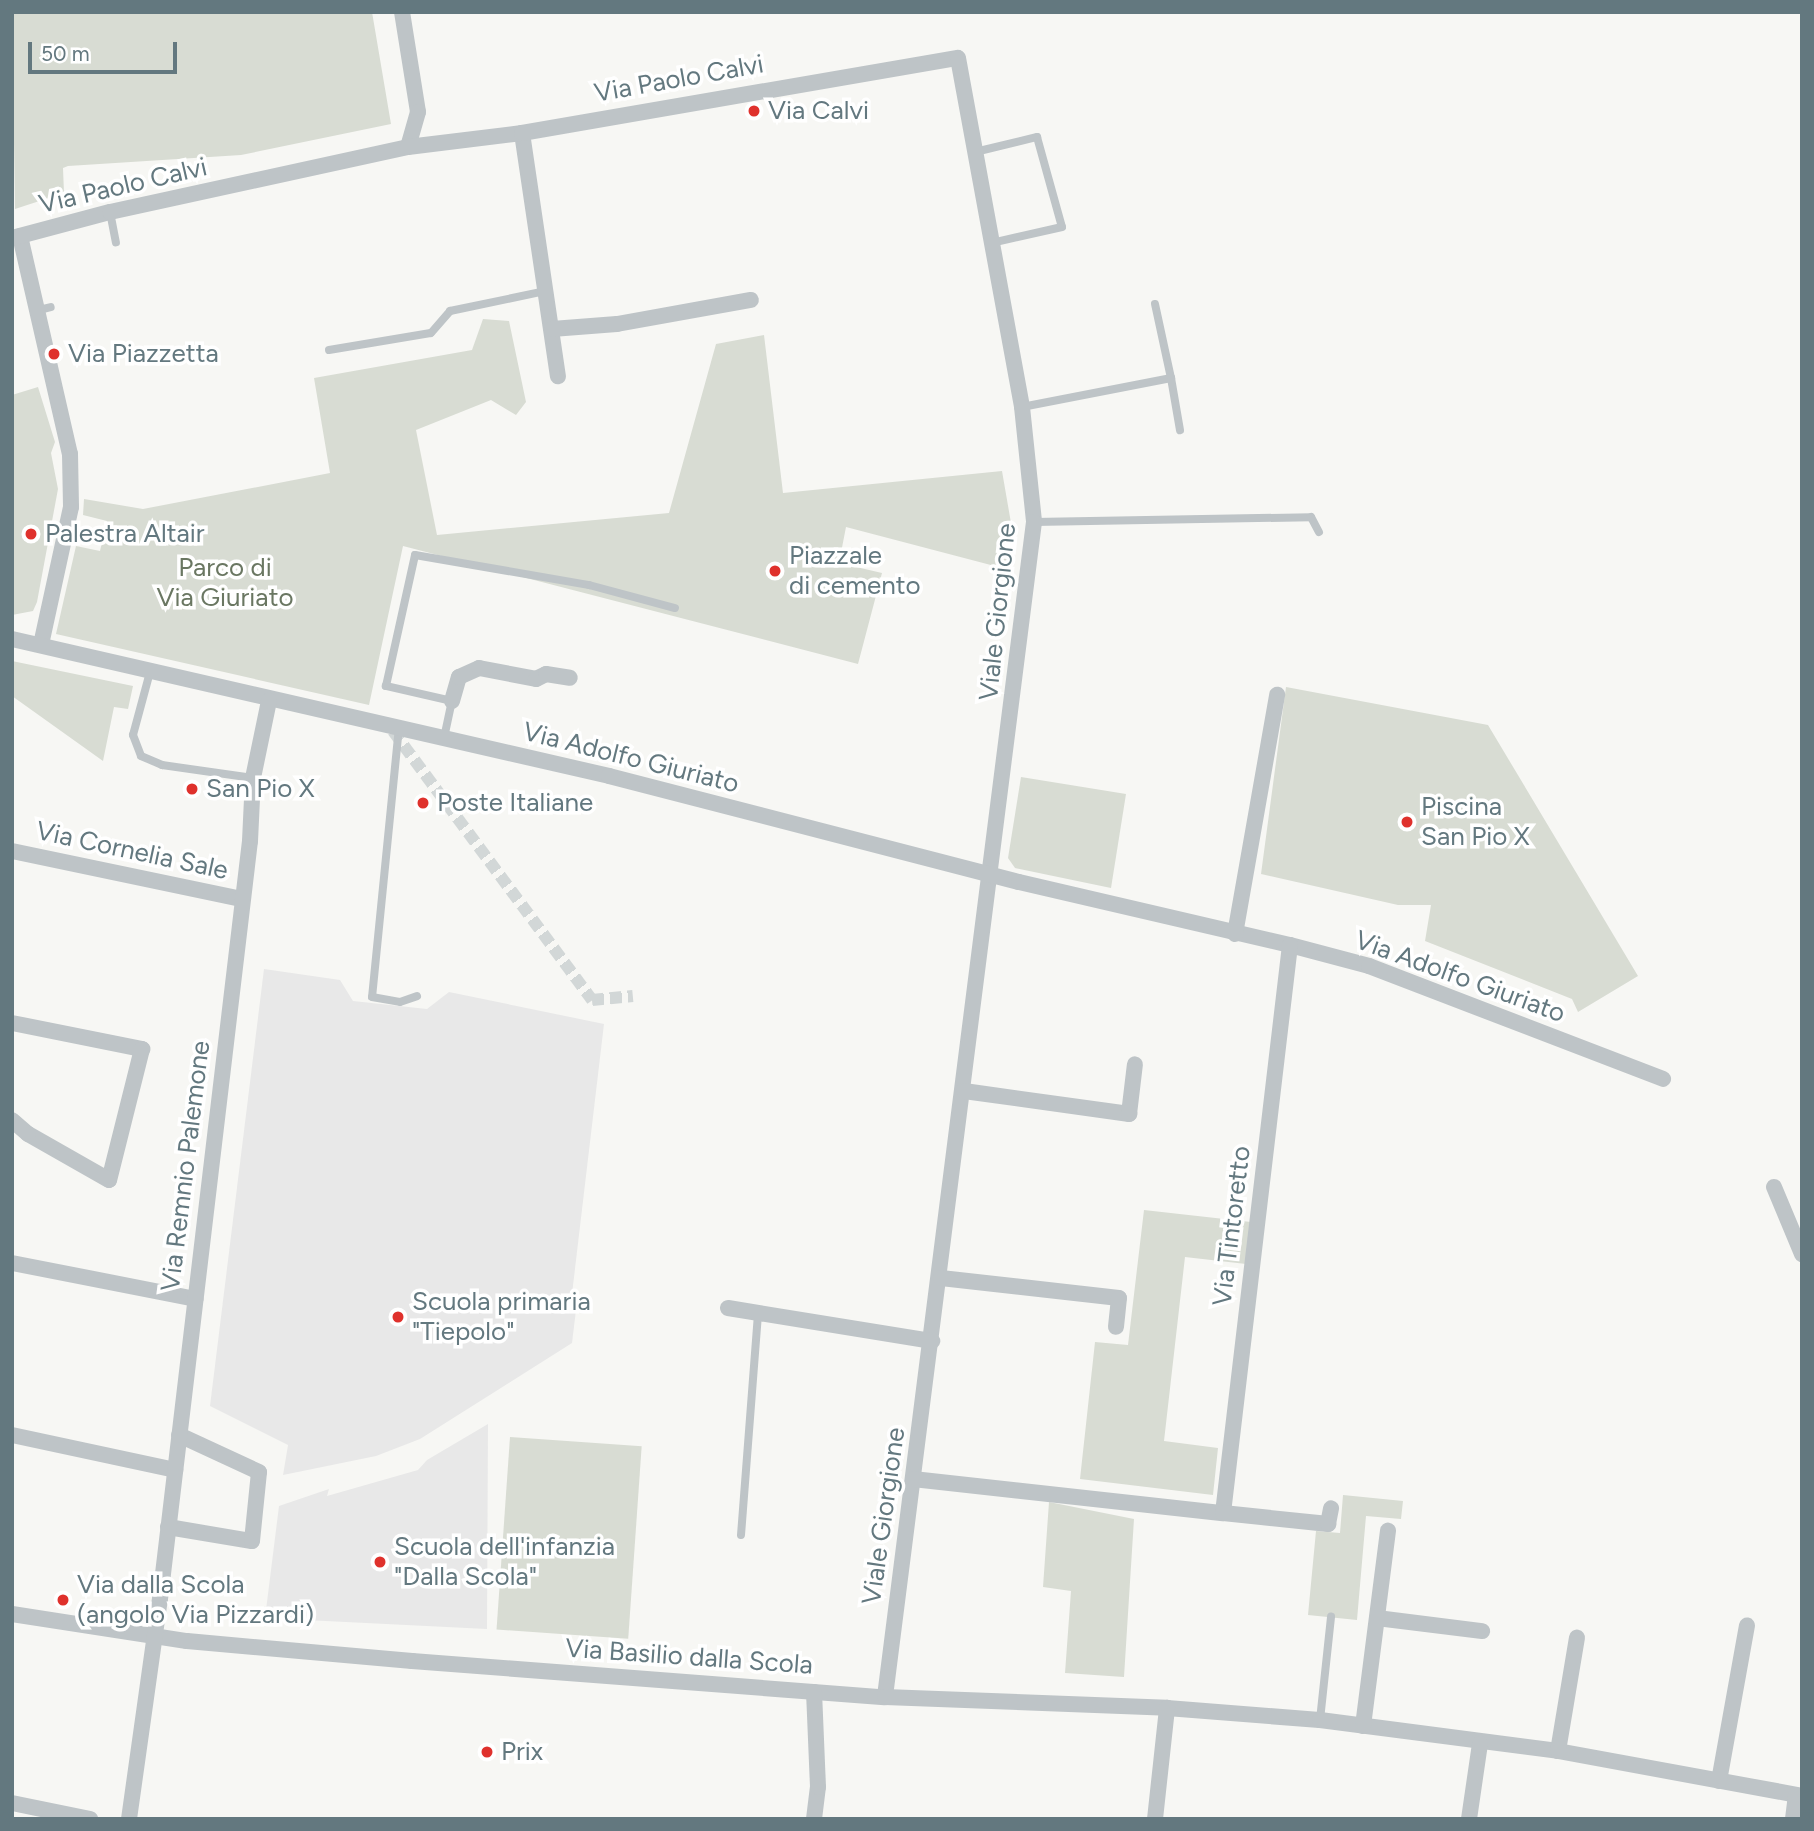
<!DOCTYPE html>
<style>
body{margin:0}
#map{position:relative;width:1814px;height:1831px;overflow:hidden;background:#f7f7f4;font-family:Figtree,sans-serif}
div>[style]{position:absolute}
.built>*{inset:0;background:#e8e8e8}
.green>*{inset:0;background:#d8dcd3;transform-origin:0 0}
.pedestrian-tunnel>*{height:12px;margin-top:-6px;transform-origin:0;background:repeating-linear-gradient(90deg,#d2d7d7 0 12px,transparent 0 18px)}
.service>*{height:8px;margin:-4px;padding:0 4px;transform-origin:4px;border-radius:4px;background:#bec4c7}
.minor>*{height:16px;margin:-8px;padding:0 8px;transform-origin:8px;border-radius:8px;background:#bec4c7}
.dots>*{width:19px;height:19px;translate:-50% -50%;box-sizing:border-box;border:4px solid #fff;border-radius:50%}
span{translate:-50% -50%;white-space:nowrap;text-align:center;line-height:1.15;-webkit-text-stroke:7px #fff;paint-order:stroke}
.street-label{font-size:26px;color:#63787f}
.poi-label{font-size:26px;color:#63787f}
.left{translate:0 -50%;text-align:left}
.park-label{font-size:26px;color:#6a7762}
.frame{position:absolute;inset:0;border:14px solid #63787f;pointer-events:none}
.scale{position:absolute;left:28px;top:42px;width:149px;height:32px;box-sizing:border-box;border:4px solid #63787f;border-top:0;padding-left:9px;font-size:21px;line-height:24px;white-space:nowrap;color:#63787f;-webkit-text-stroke:5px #fff;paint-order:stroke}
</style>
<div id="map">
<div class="built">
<i style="clip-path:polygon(264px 969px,340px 980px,353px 1001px,427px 1009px,449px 992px,604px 1024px,572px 1294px,576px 1310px,572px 1343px,420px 1439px,376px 1456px,283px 1475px,288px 1445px,210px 1406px)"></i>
<i style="clip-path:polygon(488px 1424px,487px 1629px,265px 1618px,279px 1506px,329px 1489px,327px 1496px,418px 1470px,427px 1460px)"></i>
</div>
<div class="green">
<i style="clip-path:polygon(12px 12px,372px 12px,391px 124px,241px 155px,68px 166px,63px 168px,64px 193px,15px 209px)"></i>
<i style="clip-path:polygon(483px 319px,509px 321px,526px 402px,516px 415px,491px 400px,416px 430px,437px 535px,669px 513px,716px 344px,764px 335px,783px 493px,1002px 471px,1011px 523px,1006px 569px,846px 527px,839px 563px,882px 573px,858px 664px,403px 546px,369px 705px,56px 634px,76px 546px,100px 551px,107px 521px,83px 515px,84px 499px,143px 509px,330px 473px,314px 378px,472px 350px)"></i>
<i style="clip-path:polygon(38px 387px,55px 442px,51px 453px,58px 489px,37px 602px,33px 611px,12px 615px,12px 395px)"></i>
<i style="clip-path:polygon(12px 661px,133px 686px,128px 709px,114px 707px,103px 761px,12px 696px)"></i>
<i style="clip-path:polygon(1286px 687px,1488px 725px,1638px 976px,1578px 1012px,1572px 999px,1425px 941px,1431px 905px,1398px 905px,1261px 874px)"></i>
<i style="clip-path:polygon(1021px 777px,1126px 794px,1111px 888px,1015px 868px,1008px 858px)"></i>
<i style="clip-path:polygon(1144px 1210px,1251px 1222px,1246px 1264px,1185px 1257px,1164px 1441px,1218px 1448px,1213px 1495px,1080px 1479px,1095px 1342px,1128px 1345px)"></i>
<i style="left:510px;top:1437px;width:132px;height:193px;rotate:4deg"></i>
<i style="clip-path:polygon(1343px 1495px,1403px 1501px,1401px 1519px,1366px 1516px,1357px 1620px,1308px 1615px,1316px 1531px,1340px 1533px)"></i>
<i style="clip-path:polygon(1049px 1502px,1134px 1519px,1124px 1677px,1065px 1673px,1071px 1591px,1043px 1587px)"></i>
</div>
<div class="pedestrian-tunnel">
<i style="left:393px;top:731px;width:335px;rotate:53.5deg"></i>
<i style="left:592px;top:1000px;width:41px;rotate:-5.6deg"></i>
</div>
<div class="service">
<i style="left:975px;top:152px;width:64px;rotate:-13.6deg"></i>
<i style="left:1037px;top:137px;width:93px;rotate:74.5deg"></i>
<i style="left:1062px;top:227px;width:73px;rotate:167.3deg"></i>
<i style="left:110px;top:212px;width:31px;rotate:79deg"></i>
<i style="left:1155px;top:304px;width:76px;rotate:77.8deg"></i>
<i style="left:39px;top:310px;width:12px;rotate:-14deg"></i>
<i style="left:329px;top:350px;width:103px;rotate:-9.5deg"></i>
<i style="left:431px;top:333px;width:29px;rotate:-49deg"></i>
<i style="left:450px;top:311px;width:98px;rotate:-11.8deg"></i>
<i style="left:1022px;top:407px;width:152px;rotate:-11deg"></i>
<i style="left:1171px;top:378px;width:53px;rotate:80.2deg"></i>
<i style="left:1034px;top:522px;width:277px;rotate:-1deg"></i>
<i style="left:1311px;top:517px;width:17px;rotate:62deg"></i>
<i style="left:150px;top:672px;width:65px;rotate:105.1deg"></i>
<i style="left:133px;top:735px;width:22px;rotate:69deg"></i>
<i style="left:141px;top:756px;width:23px;rotate:23deg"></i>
<i style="left:162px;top:765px;width:92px;rotate:8.1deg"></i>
<i style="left:399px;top:727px;width:271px;rotate:95.7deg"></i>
<i style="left:372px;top:997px;width:28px;rotate:10deg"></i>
<i style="left:400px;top:1002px;width:18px;rotate:-19deg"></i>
<i style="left:444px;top:738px;width:38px;rotate:-78deg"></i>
<i style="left:452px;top:701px;width:68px;rotate:-167.2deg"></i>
<i style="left:386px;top:686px;width:134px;rotate:-77.5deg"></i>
<i style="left:415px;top:555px;width:177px;rotate:9.8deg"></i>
<i style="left:589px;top:585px;width:89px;rotate:15deg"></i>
<i style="left:741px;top:1535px;width:223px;rotate:-85.6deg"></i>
<i style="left:1320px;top:1720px;width:104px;rotate:-83.9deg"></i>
</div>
<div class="minor">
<i style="left:402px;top:12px;width:101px;rotate:80.9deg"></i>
<i style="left:418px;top:112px;width:36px;rotate:106deg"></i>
<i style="left:522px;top:133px;width:246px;rotate:81.6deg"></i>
<i style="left:20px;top:236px;width:224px;rotate:77.1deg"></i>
<i style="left:70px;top:454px;width:53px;rotate:88.9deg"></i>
<i style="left:71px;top:507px;width:141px;rotate:102.3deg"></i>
<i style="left:12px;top:238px;width:101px;rotate:-14.9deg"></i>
<i style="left:110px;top:212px;width:305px;rotate:-12.3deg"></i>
<i style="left:408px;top:147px;width:115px;rotate:-7deg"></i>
<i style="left:522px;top:133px;width:442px;rotate:-9.8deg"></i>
<i style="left:958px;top:58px;width:355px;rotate:79.6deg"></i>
<i style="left:1022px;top:407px;width:116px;rotate:84deg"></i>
<i style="left:1034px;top:522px;width:1184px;rotate:97.23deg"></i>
<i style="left:552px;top:329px;width:65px;rotate:-4.4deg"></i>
<i style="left:617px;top:324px;width:136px;rotate:-10.2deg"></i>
<i style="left:12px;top:639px;width:613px;rotate:12.92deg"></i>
<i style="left:609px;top:776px;width:423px;rotate:14.5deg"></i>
<i style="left:1019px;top:882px;width:278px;rotate:13.1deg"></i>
<i style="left:1290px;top:945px;width:82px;rotate:14.9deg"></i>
<i style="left:1369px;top:966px;width:315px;rotate:21deg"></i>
<i style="left:452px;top:701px;width:25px;rotate:-74deg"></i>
<i style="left:459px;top:677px;width:22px;rotate:-24deg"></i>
<i style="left:479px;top:668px;width:58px;rotate:10.9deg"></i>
<i style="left:536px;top:679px;width:11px;rotate:-27deg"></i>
<i style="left:546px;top:674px;width:24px;rotate:9deg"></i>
<i style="left:12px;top:851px;width:235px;rotate:11.8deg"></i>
<i style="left:1235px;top:934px;width:243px;rotate:-80deg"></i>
<i style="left:12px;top:1023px;width:133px;rotate:11.3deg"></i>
<i style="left:142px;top:1049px;width:135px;rotate:104.1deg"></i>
<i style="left:109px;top:1180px;width:93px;rotate:-150.4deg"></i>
<i style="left:28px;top:1134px;width:21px;rotate:-139deg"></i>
<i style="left:964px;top:1091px;width:167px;rotate:7.9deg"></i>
<i style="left:1129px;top:1114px;width:50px;rotate:-83.2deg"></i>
<i style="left:1774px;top:1187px;width:73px;rotate:67.3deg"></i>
<i style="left:12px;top:1263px;width:187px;rotate:11.1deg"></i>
<i style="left:941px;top:1278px;width:179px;rotate:6.4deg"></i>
<i style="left:1119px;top:1298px;width:29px;rotate:96deg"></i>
<i style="left:728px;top:1308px;width:207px;rotate:9.2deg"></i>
<i style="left:12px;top:1435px;width:167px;rotate:12.1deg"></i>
<i style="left:913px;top:1479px;width:312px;rotate:6.3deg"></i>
<i style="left:1223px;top:1513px;width:572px;rotate:-83.27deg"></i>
<i style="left:1223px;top:1513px;width:106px;rotate:6deg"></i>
<i style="left:1328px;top:1524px;width:16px;rotate:-79deg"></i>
<i style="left:168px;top:1527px;width:85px;rotate:9.5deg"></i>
<i style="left:252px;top:1541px;width:69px;rotate:-84.2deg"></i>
<i style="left:259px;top:1472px;width:88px;rotate:-155.2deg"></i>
<i style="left:12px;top:1614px;width:177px;rotate:8.8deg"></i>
<i style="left:187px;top:1641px;width:226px;rotate:5.1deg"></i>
<i style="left:412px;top:1661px;width:474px;rotate:4.4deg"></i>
<i style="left:885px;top:1697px;width:282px;rotate:2.2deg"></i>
<i style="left:1167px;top:1708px;width:153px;rotate:4.5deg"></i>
<i style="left:1320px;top:1720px;width:240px;rotate:7.4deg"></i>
<i style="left:1558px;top:1751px;width:248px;rotate:10.4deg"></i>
<i style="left:1377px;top:1618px;width:106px;rotate:7.1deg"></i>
<i style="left:1363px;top:1726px;width:197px;rotate:-82.7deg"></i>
<i style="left:1558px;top:1751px;width:115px;rotate:-80.5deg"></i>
<i style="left:1719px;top:1781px;width:158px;rotate:-79.8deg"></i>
<i style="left:12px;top:1803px;width:80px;rotate:11.6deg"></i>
<i style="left:129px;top:1819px;width:222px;rotate:-82deg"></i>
<i style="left:160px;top:1599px;width:763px;rotate:-83.23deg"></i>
<i style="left:250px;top:841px;width:63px;rotate:-87.3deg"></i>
<i style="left:253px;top:778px;width:79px;rotate:-78.3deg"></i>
<i style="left:814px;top:1819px;width:32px;rotate:-83deg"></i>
<i style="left:818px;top:1787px;width:95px;rotate:-92.4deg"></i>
<i style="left:1155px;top:1819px;width:112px;rotate:-83.8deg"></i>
<i style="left:1469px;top:1819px;width:76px;rotate:-81.7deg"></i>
<i style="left:1793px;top:1819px;width:24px;rotate:-83deg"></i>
</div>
<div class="dots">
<i style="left:754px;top:111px;background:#df312c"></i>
<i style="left:54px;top:354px;background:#df312c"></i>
<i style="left:31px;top:534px;background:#df312c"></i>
<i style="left:775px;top:571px;background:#df312c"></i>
<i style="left:192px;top:789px;background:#df312c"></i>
<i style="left:423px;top:803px;background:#df312c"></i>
<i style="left:1407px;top:822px;background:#df312c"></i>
<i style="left:398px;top:1317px;background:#df312c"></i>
<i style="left:380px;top:1562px;background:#df312c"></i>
<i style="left:63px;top:1600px;background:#df312c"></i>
<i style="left:487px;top:1752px;background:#df312c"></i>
</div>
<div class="street-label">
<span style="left:679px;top:79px;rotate:-10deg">Via Paolo Calvi</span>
<span style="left:123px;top:186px;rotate:-13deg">Via Paolo Calvi</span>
<span style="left:998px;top:612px;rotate:-84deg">Viale Giorgione</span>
<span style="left:631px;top:758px;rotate:14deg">Via Adolfo Giuriato</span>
<span style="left:132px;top:851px;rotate:12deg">Via Cornelia Sale</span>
<span style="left:1460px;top:977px;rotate:20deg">Via Adolfo Giuriato</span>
<span style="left:186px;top:1166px;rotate:-83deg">Via Remnio Palemone</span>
<span style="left:1232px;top:1226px;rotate:-83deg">Via Tintoretto</span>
<span style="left:884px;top:1516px;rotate:-82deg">Viale Giorgione</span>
<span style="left:689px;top:1657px;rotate:4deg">Via Basilio dalla Scola</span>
</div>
<div class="poi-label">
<span class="left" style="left:768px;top:111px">Via Calvi</span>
<span class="left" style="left:68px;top:354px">Via Piazzetta</span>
<span class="left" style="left:45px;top:534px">Palestra Altair</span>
<span class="left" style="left:789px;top:571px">Piazzale<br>di cemento</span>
<span class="left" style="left:206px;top:789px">San Pio X</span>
<span class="left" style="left:437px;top:803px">Poste Italiane</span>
<span class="left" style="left:1421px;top:822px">Piscina<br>San Pio X</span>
<span class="left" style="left:412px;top:1317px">Scuola primaria<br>"Tiepolo"</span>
<span class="left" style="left:394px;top:1562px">Scuola dell'infanzia<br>"Dalla Scola"</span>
<span class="left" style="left:77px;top:1600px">Via dalla Scola<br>(angolo Via Pizzardi)</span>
<span class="left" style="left:501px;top:1752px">Prix</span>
</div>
<div class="park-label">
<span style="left:225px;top:583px">Parco di<br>Via Giuriato</span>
</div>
<div class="frame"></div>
<div class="scale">50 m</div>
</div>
